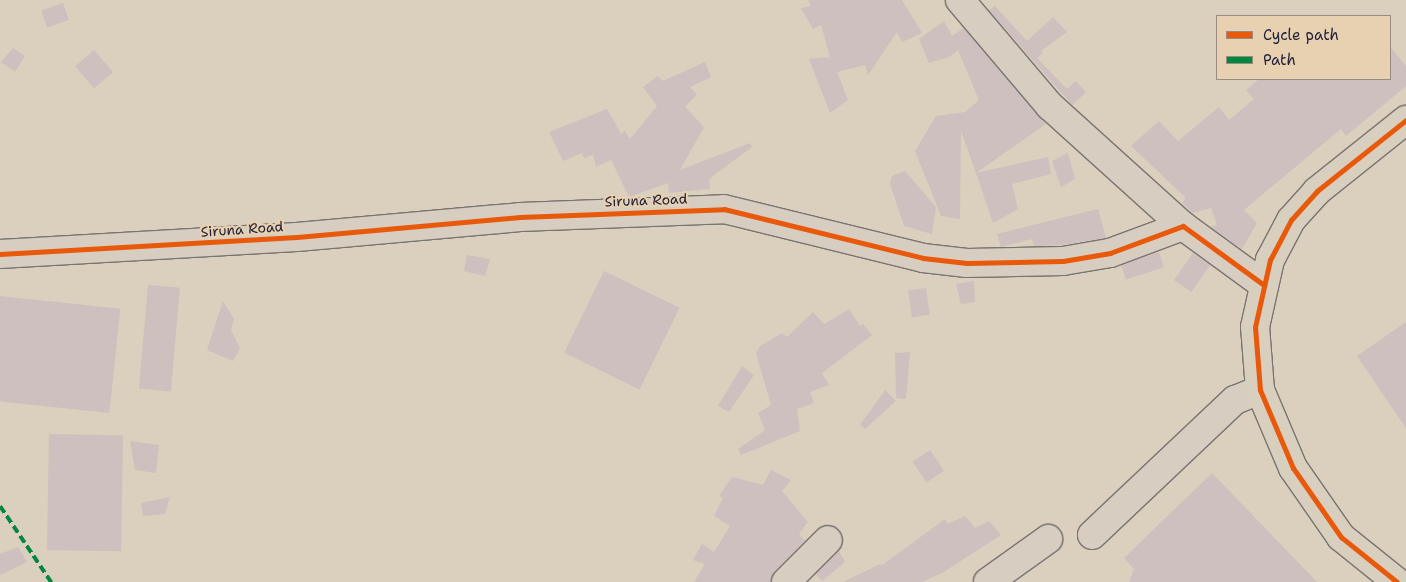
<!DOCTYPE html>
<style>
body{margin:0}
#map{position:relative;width:1406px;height:582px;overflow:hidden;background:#dbcfbd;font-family:"Shantell Sans",sans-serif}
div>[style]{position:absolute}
.building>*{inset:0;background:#cec0be;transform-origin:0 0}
.roads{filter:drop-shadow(1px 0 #7a7471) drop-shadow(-1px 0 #7a7471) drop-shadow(0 1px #7a7471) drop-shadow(0 -1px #7a7471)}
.minor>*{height:28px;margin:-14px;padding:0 14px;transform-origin:14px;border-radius:14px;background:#d7cec1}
.major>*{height:28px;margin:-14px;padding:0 14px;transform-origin:14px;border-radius:14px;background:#d8cfbe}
.quiet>*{height:4px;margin-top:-2px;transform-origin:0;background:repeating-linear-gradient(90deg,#00873e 0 8px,transparent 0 12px)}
.cycleway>*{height:5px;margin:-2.5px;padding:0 2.5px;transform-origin:2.5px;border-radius:2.5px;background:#e8590c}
span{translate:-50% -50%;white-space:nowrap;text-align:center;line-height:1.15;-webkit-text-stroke:4.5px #e8d1b0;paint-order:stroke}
.street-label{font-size:14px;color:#22223b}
.legend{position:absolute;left:1216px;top:15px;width:175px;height:65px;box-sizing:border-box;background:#e8d1b0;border:1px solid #998b81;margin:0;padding:6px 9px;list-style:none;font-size:15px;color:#22223b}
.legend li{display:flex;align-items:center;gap:10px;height:25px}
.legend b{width:25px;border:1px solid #998b81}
</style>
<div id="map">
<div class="building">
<i style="clip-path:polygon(808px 0,902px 0,922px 33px,902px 42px,897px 32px,868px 75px,865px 65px,837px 72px,848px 100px,830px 113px,809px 59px,830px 57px,821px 25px,813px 29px,801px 8px,811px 6px)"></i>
<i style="left:63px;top:3px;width:18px;height:23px;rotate:71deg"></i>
<i style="clip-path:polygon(995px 6px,1027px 41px,1053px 17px,1067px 32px,1041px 51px,1043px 53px,1037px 58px,1067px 89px,1076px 81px,1086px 92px,1072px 105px,989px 10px)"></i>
<i style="clip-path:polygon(944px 21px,952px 36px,964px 28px,1046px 124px,976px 173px,961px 131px,960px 219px,941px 216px,915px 151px,936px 116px,965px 112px,979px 100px,958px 50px,949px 57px,929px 63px,919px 39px)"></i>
<i style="clip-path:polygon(1390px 47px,1406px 66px,1406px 86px,1346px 136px,1341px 129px,1244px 210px,1257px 223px,1242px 249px,1211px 227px,1217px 225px,1211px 208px,1193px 213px,1182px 203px,1186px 198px,1131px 146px,1159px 121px,1178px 141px,1219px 107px,1229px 120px,1254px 99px,1246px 90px,1259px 79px,1390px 79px)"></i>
<i style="clip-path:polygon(13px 48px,25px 56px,15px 72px,1px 62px)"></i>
<i style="left:94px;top:50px;width:29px;height:25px;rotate:49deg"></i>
<i style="clip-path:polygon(705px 62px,711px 77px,690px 87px,697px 94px,685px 107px,704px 127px,680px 170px,750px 143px,752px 147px,709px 179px,710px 189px,669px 193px,668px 183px,629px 197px,611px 160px,596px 167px,593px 155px,584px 158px,582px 153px,563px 161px,549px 132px,607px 109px,621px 134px,625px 131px,630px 139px,657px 106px,643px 87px,658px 76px,663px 81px)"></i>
<i style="clip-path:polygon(1068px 153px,1075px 179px,1061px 187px,1052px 161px)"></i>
<i style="clip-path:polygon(1048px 157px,1051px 174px,1012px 184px,1018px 209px,993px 223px,976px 173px)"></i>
<i style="clip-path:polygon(905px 171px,936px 207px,932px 234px,904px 226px,890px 184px,892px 176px)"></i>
<i style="clip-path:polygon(1098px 209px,1106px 238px,1062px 245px,1034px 246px,1032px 239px,1001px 247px,997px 234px)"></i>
<i style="left:1159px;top:252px;width:16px;height:40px;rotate:72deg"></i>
<i style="left:1193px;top:253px;width:21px;height:33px;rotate:35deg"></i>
<i style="clip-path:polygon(467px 255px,490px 259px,485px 276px,464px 271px)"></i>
<i style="left:604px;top:271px;width:84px;height:91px;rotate:26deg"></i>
<i style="clip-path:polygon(974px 281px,975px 302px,961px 304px,956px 284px)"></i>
<i style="left:148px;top:285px;width:32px;height:104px;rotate:5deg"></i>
<i style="left:926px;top:288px;width:27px;height:18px;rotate:82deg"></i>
<i style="left:0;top:296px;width:121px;height:105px;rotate:6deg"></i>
<i style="clip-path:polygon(223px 301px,234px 319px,231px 330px,240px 348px,233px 361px,207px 350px)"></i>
<i style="clip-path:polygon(849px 309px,860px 326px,863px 324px,872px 335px,822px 373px,829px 385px,810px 392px,814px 403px,797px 409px,800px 431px,741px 455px,738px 449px,765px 430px,758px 413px,771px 405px,756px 353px,760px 346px,782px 333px,787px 337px,813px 312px,824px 324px)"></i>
<i style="clip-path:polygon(1406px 322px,1406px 428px,1357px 356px)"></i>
<i style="clip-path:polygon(910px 352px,906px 399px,896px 398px,895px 353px)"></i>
<i style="clip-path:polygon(742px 366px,754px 375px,729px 412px,718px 406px)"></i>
<i style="clip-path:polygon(885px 390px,896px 401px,865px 429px,860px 425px)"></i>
<i style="left:49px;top:434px;width:74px;height:116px;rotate:1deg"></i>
<i style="clip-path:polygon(130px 441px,159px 445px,156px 473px,135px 470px)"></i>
<i style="left:930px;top:450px;width:25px;height:21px;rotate:56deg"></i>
<i style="clip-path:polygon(771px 470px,791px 480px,782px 491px,808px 522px,799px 534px,805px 541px,775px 571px,771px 582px,694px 582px,705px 564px,693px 560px,702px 544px,714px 552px,730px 526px,714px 516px,723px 498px,719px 496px,732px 477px,763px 485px)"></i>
<i style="clip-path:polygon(1212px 473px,1317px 582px,1129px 582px,1134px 569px,1124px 558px)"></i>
<i style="clip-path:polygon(170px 497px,165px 514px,143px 516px,141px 503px)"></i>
<i style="clip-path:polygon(965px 516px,975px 528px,989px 521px,1001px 535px,942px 573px,922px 582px,843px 582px,880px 564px,881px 566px,945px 519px,948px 524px)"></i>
<i style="clip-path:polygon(18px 547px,27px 562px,0 575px,0 554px)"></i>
<i style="clip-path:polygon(839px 551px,845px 562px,822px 581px,816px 574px)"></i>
</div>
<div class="roads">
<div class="minor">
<i style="left:960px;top:0;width:139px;rotate:49.7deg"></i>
<i style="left:1050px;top:106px;width:179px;rotate:42.1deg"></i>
<i style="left:0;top:254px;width:297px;rotate:-3.3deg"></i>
<i style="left:297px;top:237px;width:224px;rotate:-5.1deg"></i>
<i style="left:520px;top:217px;width:204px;rotate:-2.2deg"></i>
<i style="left:724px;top:209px;width:205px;rotate:13.8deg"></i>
<i style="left:923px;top:258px;width:44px;rotate:6.5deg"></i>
<i style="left:967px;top:263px;width:96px;rotate:-1.2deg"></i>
<i style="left:1063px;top:261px;width:48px;rotate:-9.7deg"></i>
<i style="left:1110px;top:253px;width:78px;rotate:-20.3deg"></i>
<i style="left:1183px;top:226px;width:100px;rotate:36.1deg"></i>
<i style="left:1092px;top:535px;width:197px;rotate:-43.4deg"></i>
<i style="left:1235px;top:400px;width:27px;rotate:-22deg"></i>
<i style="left:786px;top:582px;width:59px;rotate:-45deg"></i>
<i style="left:988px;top:582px;width:74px;rotate:-35.6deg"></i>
</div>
<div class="major">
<i style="left:1397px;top:582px;width:72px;rotate:-141.2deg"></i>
<i style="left:1341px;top:537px;width:84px;rotate:-124.8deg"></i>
<i style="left:1293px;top:468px;width:85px;rotate:-112.9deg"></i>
<i style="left:1260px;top:390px;width:63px;rotate:-94.5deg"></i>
<i style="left:1255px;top:327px;width:69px;rotate:-77.4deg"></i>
<i style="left:1270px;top:260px;width:45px;rotate:-62.3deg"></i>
<i style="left:1291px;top:220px;width:39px;rotate:-48deg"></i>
<i style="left:1317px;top:191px;width:114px;rotate:-38.6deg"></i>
</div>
</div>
<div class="quiet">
<i style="left:0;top:506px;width:92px;rotate:56.1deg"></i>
</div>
<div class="cycleway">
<i style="left:0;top:254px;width:297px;rotate:-3.3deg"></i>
<i style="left:297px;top:237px;width:224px;rotate:-5.1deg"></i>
<i style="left:520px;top:217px;width:204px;rotate:-2.2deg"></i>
<i style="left:724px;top:209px;width:205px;rotate:13.8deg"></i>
<i style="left:923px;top:258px;width:44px;rotate:6.5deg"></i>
<i style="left:967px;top:263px;width:96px;rotate:-1.2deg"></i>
<i style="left:1063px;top:261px;width:48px;rotate:-9.7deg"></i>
<i style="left:1110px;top:253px;width:78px;rotate:-20.3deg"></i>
<i style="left:1183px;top:226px;width:100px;rotate:36.1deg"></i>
<i style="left:1397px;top:582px;width:72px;rotate:-141.2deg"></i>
<i style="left:1341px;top:537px;width:84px;rotate:-124.8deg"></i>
<i style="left:1293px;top:468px;width:85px;rotate:-112.9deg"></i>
<i style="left:1260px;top:390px;width:63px;rotate:-94.5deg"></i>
<i style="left:1255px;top:327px;width:69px;rotate:-77.4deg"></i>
<i style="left:1270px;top:260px;width:45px;rotate:-62.3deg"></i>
<i style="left:1291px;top:220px;width:39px;rotate:-48deg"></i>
<i style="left:1317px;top:191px;width:114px;rotate:-38.6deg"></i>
</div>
<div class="street-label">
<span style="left:646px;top:200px;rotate:-2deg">Siruna Road</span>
<span style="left:242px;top:229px;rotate:-4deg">Siruna Road</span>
</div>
<ul class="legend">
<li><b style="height:6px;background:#e8590c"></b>Cycle path</li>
<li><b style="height:6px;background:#00873e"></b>Path</li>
</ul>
</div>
